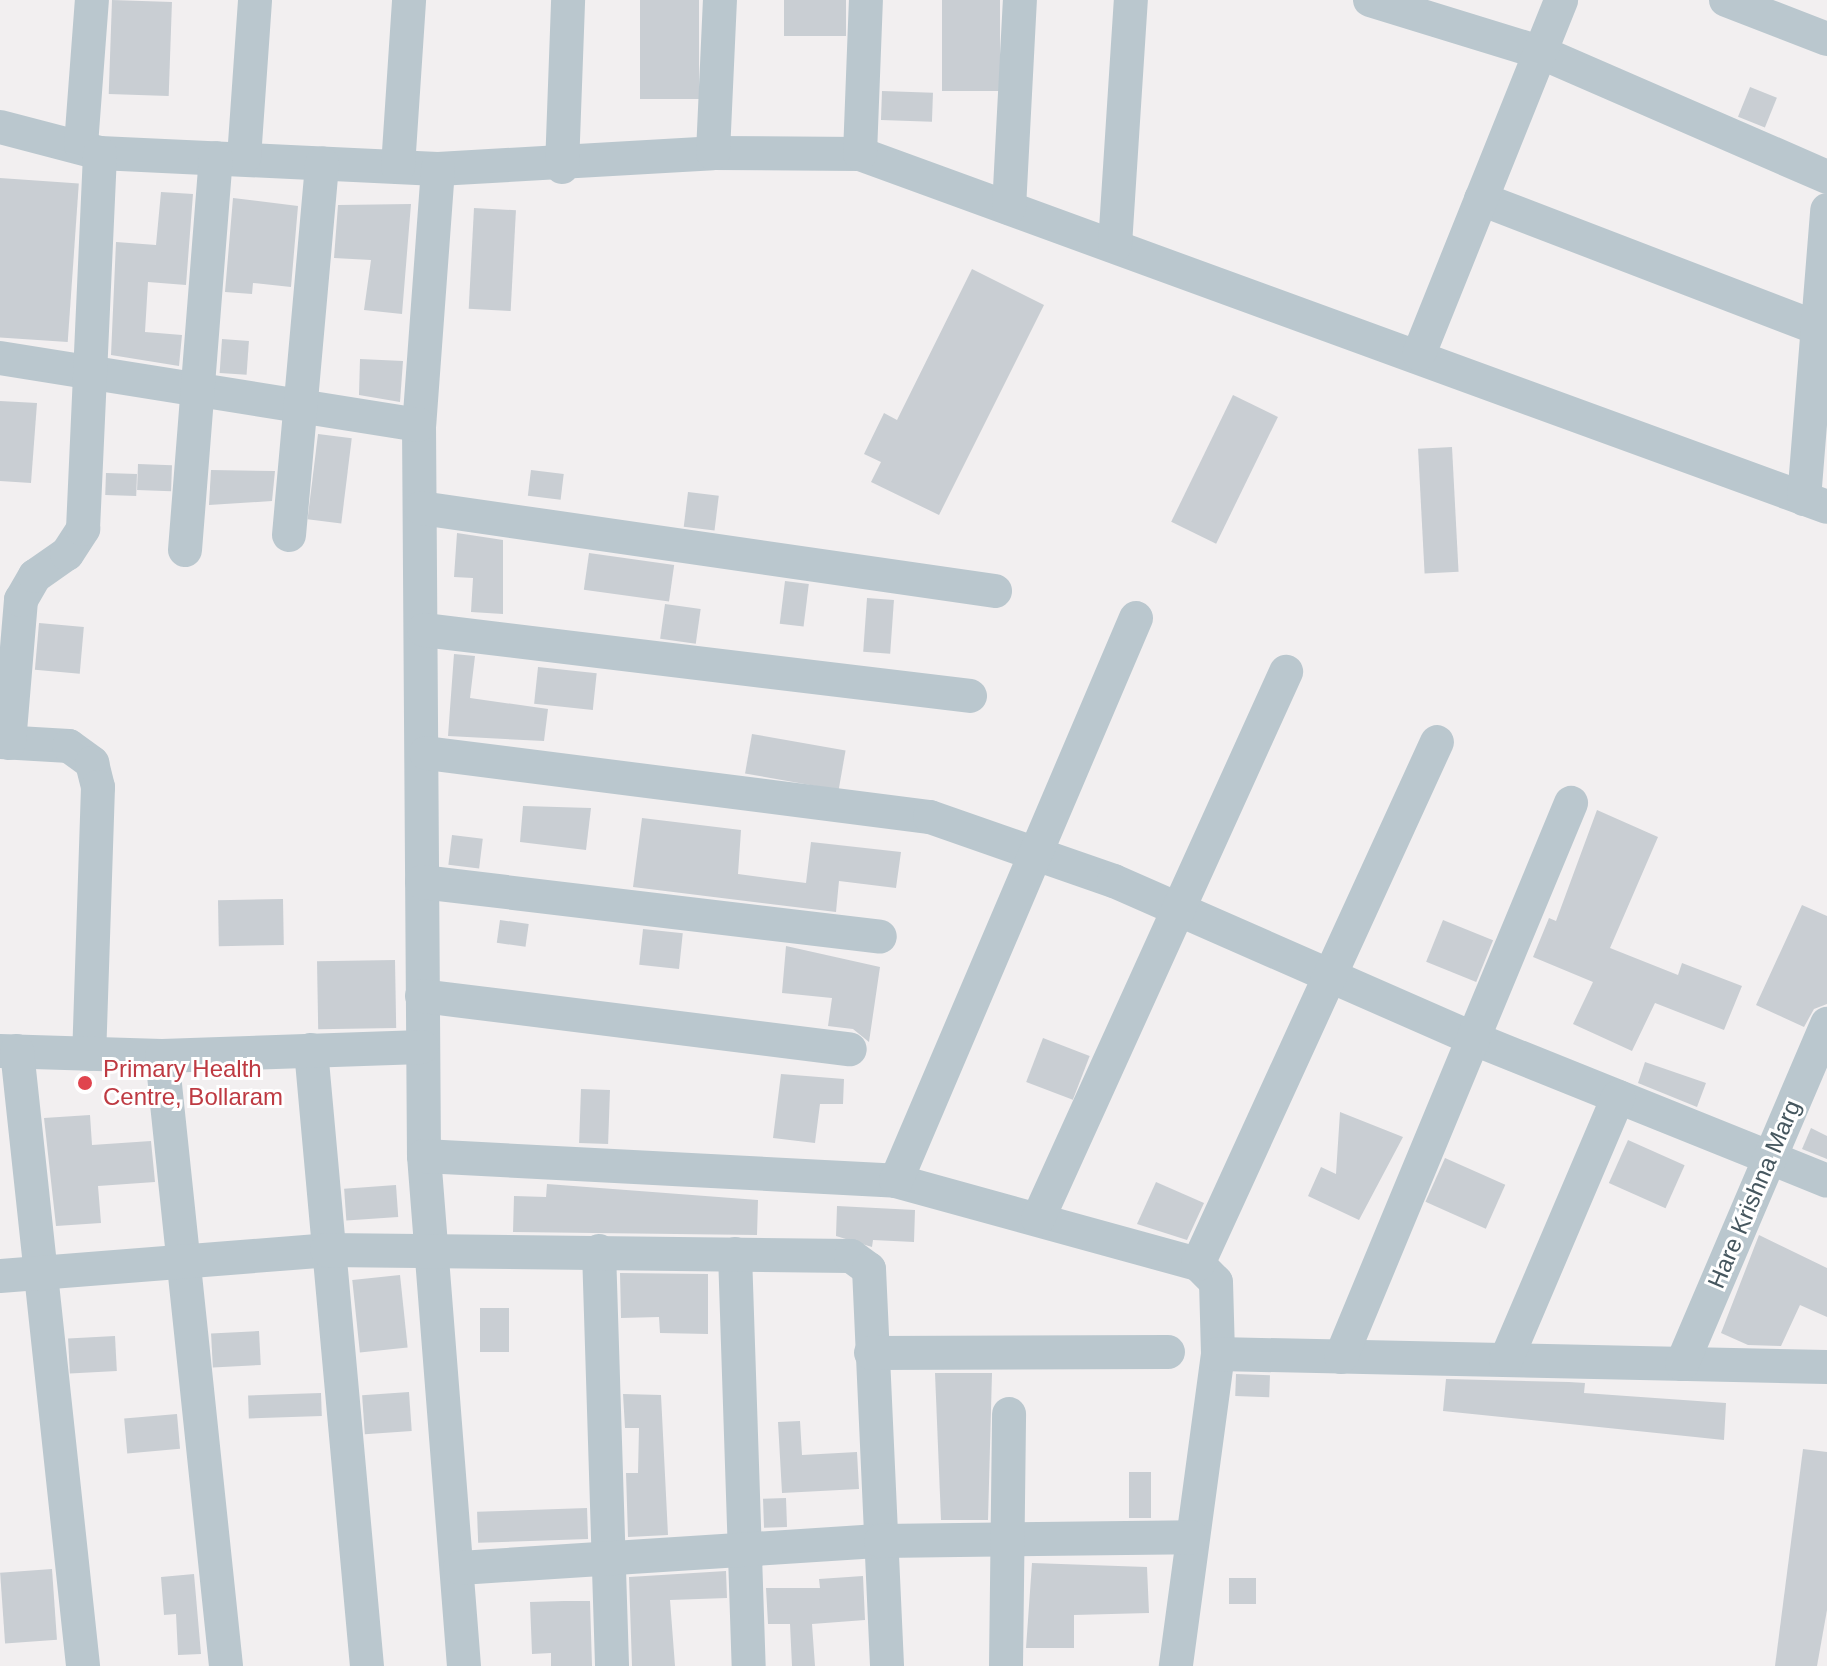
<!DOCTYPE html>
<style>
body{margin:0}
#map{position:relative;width:1827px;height:1666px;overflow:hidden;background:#f2eff0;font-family:Helvetica,sans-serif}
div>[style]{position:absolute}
.building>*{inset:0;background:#c9ced3;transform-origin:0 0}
.street>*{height:34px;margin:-17px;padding:0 17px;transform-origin:17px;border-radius:17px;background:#bac7ce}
.dots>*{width:22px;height:22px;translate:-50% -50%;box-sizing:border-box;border:4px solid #fff;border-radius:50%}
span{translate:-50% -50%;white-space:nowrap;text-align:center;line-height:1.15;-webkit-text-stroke:6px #fff;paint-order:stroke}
.health-label{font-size:24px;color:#be3a42}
.left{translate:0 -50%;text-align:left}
.street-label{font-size:24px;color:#46575f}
</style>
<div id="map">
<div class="building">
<i style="left:112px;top:0;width:60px;height:94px;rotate:2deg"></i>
<i style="left:640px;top:0;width:59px;height:99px"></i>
<i style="left:784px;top:0;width:62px;height:36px"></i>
<i style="left:942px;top:0;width:58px;height:91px"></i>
<i style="left:1750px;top:87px;width:29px;height:32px;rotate:22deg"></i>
<i style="left:882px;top:91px;width:51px;height:29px;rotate:2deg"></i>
<i style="left:0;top:178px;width:79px;height:159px;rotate:4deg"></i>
<i style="clip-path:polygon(161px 192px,193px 194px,186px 285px,148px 282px,145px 332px,182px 335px,179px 366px,111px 355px,116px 242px,156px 245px)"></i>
<i style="clip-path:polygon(233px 198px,298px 206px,291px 287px,253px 283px,252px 294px,225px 292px)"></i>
<i style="clip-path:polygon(411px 204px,402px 314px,364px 310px,371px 260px,334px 258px,338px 205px)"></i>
<i style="left:474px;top:208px;width:42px;height:101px;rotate:3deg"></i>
<i style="clip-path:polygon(972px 269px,1044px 305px,939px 515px,871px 482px,881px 462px,864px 454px,884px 413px,897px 420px)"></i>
<i style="left:222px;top:339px;width:27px;height:34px;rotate:4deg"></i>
<i style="clip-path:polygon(360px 359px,403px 361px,400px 402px,359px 395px)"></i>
<i style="left:1233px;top:395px;width:50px;height:141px;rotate:26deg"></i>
<i style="clip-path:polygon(0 401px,37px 403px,31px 483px,0 481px)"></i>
<i style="left:318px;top:434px;width:34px;height:86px;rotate:7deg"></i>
<i style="left:1452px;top:447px;width:125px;height:34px;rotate:87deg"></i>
<i style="left:138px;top:464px;width:34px;height:26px;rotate:2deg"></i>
<i style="clip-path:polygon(211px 470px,275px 471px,272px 501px,209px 505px)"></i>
<i style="left:531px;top:470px;width:33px;height:26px;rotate:7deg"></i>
<i style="left:106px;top:473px;width:31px;height:22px;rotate:2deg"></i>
<i style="left:688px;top:492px;width:31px;height:35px;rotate:7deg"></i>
<i style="clip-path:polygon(457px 533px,503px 540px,503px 614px,471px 612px,473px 578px,454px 577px)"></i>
<i style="left:589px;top:553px;width:86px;height:37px;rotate:8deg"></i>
<i style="left:785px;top:581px;width:24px;height:43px;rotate:7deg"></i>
<i style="left:867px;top:598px;width:27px;height:54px;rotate:4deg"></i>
<i style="left:665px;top:604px;width:36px;height:35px;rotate:8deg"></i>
<i style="left:39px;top:623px;width:45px;height:47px;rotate:5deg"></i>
<i style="clip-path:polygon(454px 654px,475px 656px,470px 698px,548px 709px,544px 741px,448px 736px)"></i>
<i style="left:538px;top:667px;width:59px;height:37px;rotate:6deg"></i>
<i style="left:752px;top:734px;width:95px;height:40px;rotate:10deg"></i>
<i style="clip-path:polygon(523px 806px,591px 808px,586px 850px,520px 842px)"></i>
<i style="clip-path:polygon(1597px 810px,1658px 837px,1610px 948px,1678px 975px,1682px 963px,1742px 986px,1724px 1030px,1655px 1003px,1632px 1051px,1573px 1024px,1593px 982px,1533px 957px,1549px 918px,1556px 921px)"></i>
<i style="clip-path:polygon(642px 818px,741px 830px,738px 874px,806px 883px,811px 842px,901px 852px,896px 888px,839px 881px,836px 912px,633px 887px)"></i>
<i style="left:452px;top:835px;width:31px;height:30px;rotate:7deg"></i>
<i style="left:283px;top:899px;width:46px;height:65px;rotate:89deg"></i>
<i style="clip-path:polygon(1802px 905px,1827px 916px,1827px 1004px,1814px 1009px,1804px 1027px,1756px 1005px)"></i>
<i style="left:500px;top:920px;width:29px;height:23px;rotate:8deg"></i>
<i style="left:1443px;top:920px;width:54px;height:45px;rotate:22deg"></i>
<i style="left:643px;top:929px;width:40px;height:36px;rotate:6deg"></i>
<i style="clip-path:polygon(786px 946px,880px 967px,869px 1042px,853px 1029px,828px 1026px,832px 998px,782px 993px)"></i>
<i style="left:395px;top:960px;width:68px;height:78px;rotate:89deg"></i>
<i style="left:1043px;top:1038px;width:50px;height:47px;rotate:21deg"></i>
<i style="clip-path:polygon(1645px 1062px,1706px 1083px,1697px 1107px,1638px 1083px)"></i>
<i style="clip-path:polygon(781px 1074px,844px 1079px,843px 1104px,820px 1104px,815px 1143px,773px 1138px)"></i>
<i style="left:581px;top:1089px;width:29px;height:54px;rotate:2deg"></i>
<i style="clip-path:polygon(1340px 1112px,1403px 1137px,1359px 1220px,1308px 1196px,1321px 1167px,1336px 1174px)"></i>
<i style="clip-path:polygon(90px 1115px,92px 1145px,151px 1141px,155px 1182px,98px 1186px,101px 1223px,56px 1226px,44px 1118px)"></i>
<i style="clip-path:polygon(1811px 1128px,1827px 1136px,1827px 1159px,1802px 1149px)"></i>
<i style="left:1628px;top:1140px;width:62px;height:47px;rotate:24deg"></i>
<i style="left:1445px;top:1158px;width:66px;height:48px;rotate:24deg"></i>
<i style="clip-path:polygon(1156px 1182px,1204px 1203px,1187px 1240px,1137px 1224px)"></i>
<i style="clip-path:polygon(547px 1184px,758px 1200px,757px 1235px,513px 1232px,514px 1196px,546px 1197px)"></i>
<i style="left:396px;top:1185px;width:32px;height:52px;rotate:86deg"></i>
<i style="clip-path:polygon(837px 1206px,915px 1210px,914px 1242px,873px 1240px,872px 1247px,836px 1236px)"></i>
<i style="clip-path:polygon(1759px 1235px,1827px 1268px,1827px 1317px,1800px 1305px,1781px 1346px,1748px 1345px,1721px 1333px)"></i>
<i style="clip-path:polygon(620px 1273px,708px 1274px,708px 1334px,660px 1333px,659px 1317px,621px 1318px)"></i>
<i style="left:400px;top:1275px;width:73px;height:48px;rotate:84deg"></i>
<i style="left:480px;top:1308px;width:29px;height:44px"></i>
<i style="left:259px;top:1331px;width:34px;height:48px;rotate:87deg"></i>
<i style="left:115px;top:1336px;width:35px;height:47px;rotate:87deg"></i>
<i style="clip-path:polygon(935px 1373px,992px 1373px,988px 1520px,941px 1520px)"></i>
<i style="left:1236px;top:1374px;width:34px;height:22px;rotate:2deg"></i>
<i style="clip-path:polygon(1446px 1379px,1569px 1382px,1585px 1383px,1584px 1393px,1726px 1403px,1724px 1440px,1443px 1411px)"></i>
<i style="left:409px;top:1392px;width:39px;height:47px;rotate:86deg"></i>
<i style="left:321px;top:1393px;width:23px;height:73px;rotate:88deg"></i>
<i style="clip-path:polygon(623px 1394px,661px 1395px,668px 1535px,628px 1537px,626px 1473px,638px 1473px,639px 1428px,625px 1428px)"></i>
<i style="left:177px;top:1414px;width:35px;height:53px;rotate:85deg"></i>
<i style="clip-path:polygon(800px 1421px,802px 1455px,857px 1452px,859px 1489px,782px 1493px,778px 1422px)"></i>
<i style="clip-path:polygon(1803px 1449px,1827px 1452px,1827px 1610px,1817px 1666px,1775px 1666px)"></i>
<i style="left:1129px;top:1472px;width:22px;height:46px"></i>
<i style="left:786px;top:1498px;width:29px;height:23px;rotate:88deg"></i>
<i style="left:587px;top:1508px;width:31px;height:110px;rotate:88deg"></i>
<i style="clip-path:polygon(1032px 1563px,1147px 1567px,1149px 1613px,1074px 1615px,1074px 1648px,1026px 1648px)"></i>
<i style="left:52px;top:1569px;width:71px;height:52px;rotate:86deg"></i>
<i style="clip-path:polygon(726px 1571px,727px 1598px,670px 1600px,675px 1666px,632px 1666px,629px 1577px)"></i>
<i style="clip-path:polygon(194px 1574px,201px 1654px,178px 1655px,176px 1614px,164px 1615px,161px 1577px)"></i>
<i style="clip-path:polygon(863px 1576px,865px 1620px,812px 1624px,815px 1666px,792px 1666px,790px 1624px,768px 1624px,766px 1588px,820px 1588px,819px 1579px)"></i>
<i style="left:1256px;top:1578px;width:26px;height:27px;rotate:90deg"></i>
<i style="clip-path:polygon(564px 1601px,590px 1601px,592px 1666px,551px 1666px,551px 1653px,532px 1654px,530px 1602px)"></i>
</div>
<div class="street">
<i style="left:1370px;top:0;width:180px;rotate:17.1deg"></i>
<i style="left:1542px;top:53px;width:311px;rotate:23.5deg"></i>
<i style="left:1726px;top:0;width:108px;rotate:21.1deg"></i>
<i style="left:0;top:127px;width:103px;rotate:14.6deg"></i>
<i style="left:100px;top:153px;width:338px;rotate:2.7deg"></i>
<i style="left:438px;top:169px;width:275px;rotate:-3.3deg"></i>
<i style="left:713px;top:153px;width:147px;rotate:0.4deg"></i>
<i style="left:860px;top:154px;width:1029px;rotate:20.05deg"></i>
<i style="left:81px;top:145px;width:145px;rotate:-85.7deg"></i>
<i style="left:713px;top:153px;width:153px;rotate:-87.4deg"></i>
<i style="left:860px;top:154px;width:154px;rotate:-87.8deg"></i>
<i style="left:244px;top:158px;width:158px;rotate:-86deg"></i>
<i style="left:398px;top:167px;width:167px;rotate:-86.2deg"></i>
<i style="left:562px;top:167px;width:167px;rotate:-87.9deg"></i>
<i style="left:438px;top:169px;width:257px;rotate:94.2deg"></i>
<i style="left:419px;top:425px;width:731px;rotate:89.61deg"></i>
<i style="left:424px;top:1156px;width:512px;rotate:85.52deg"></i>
<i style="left:1481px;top:199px;width:371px;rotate:21deg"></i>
<i style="left:1009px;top:208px;width:208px;rotate:-87deg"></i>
<i style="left:1115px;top:245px;width:246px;rotate:-86.3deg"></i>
<i style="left:1419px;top:354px;width:381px;rotate:-68.1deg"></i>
<i style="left:0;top:358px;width:424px;rotate:9.1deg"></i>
<i style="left:1804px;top:499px;width:290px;rotate:-85.4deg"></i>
<i style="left:421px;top:508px;width:580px;rotate:8.23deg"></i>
<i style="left:289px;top:535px;width:373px;rotate:-84.9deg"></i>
<i style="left:185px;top:550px;width:393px;rotate:-85.5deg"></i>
<i style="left:424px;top:630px;width:550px;rotate:6.89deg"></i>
<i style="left:0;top:742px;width:69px;rotate:3.3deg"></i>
<i style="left:69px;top:746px;width:29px;rotate:36deg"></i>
<i style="left:92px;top:763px;width:25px;rotate:76deg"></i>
<i style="left:98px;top:787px;width:267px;rotate:91.9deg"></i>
<i style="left:9px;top:743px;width:144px;rotate:-85.2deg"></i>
<i style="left:21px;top:600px;width:28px;rotate:-60deg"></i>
<i style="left:35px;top:576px;width:39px;rotate:-35deg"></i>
<i style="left:67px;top:554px;width:30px;rotate:-57deg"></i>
<i style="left:83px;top:529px;width:376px;rotate:-87.4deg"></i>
<i style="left:426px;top:753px;width:508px;rotate:7.24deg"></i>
<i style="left:930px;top:817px;width:195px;rotate:19.2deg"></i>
<i style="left:1114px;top:881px;width:396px;rotate:23.7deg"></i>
<i style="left:1477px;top:1040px;width:377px;rotate:21.9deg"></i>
<i style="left:422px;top:882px;width:461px;rotate:6.8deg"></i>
<i style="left:422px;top:996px;width:431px;rotate:7.1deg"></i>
<i style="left:311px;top:1050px;width:619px;rotate:84.81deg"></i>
<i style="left:0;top:1051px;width:162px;rotate:1.8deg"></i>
<i style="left:162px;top:1056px;width:613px;rotate:84.01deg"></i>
<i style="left:17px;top:1051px;width:619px;rotate:83.87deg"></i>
<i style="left:162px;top:1056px;width:260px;rotate:-2deg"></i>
<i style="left:424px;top:1156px;width:473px;rotate:3deg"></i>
<i style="left:896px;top:1181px;width:313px;rotate:15.4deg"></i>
<i style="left:1198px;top:1264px;width:25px;rotate:45deg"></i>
<i style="left:1216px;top:1282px;width:72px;rotate:88.4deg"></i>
<i style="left:1218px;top:1354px;width:315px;rotate:97.7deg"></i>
<i style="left:896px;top:1181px;width:612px;rotate:-66.91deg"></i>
<i style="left:1038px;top:1219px;width:601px;rotate:-65.61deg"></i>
<i style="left:599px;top:1251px;width:415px;rotate:88.2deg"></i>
<i style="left:735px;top:1254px;width:412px;rotate:88.1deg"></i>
<i style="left:1198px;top:1264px;width:574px;rotate:-65.4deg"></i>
<i style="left:0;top:1276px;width:328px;rotate:-4.5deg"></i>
<i style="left:327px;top:1250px;width:524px;rotate:0.66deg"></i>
<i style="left:851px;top:1256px;width:22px;rotate:36deg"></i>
<i style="left:869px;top:1269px;width:397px;rotate:87.4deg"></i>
<i style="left:871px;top:1353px;width:297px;rotate:-0.2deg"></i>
<i style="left:1218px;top:1354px;width:609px;rotate:1.22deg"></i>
<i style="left:1341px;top:1357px;width:600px;rotate:-67.45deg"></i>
<i style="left:1506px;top:1360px;width:286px;rotate:-66.9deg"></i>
<i style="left:1682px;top:1364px;width:370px;rotate:-66.9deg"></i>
<i style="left:460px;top:1568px;width:422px;rotate:-3.7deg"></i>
<i style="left:881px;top:1541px;width:311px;rotate:-0.7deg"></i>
<i style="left:1006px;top:1666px;width:252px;rotate:-89.3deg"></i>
</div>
<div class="dots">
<i style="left:85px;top:1083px;background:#e0444e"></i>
</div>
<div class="health-label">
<span class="left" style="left:103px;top:1083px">Primary Health<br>Centre, Bollaram</span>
</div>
<div class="street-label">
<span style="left:1754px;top:1194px;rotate:-67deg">Hare Krishna Marg</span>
</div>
</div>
